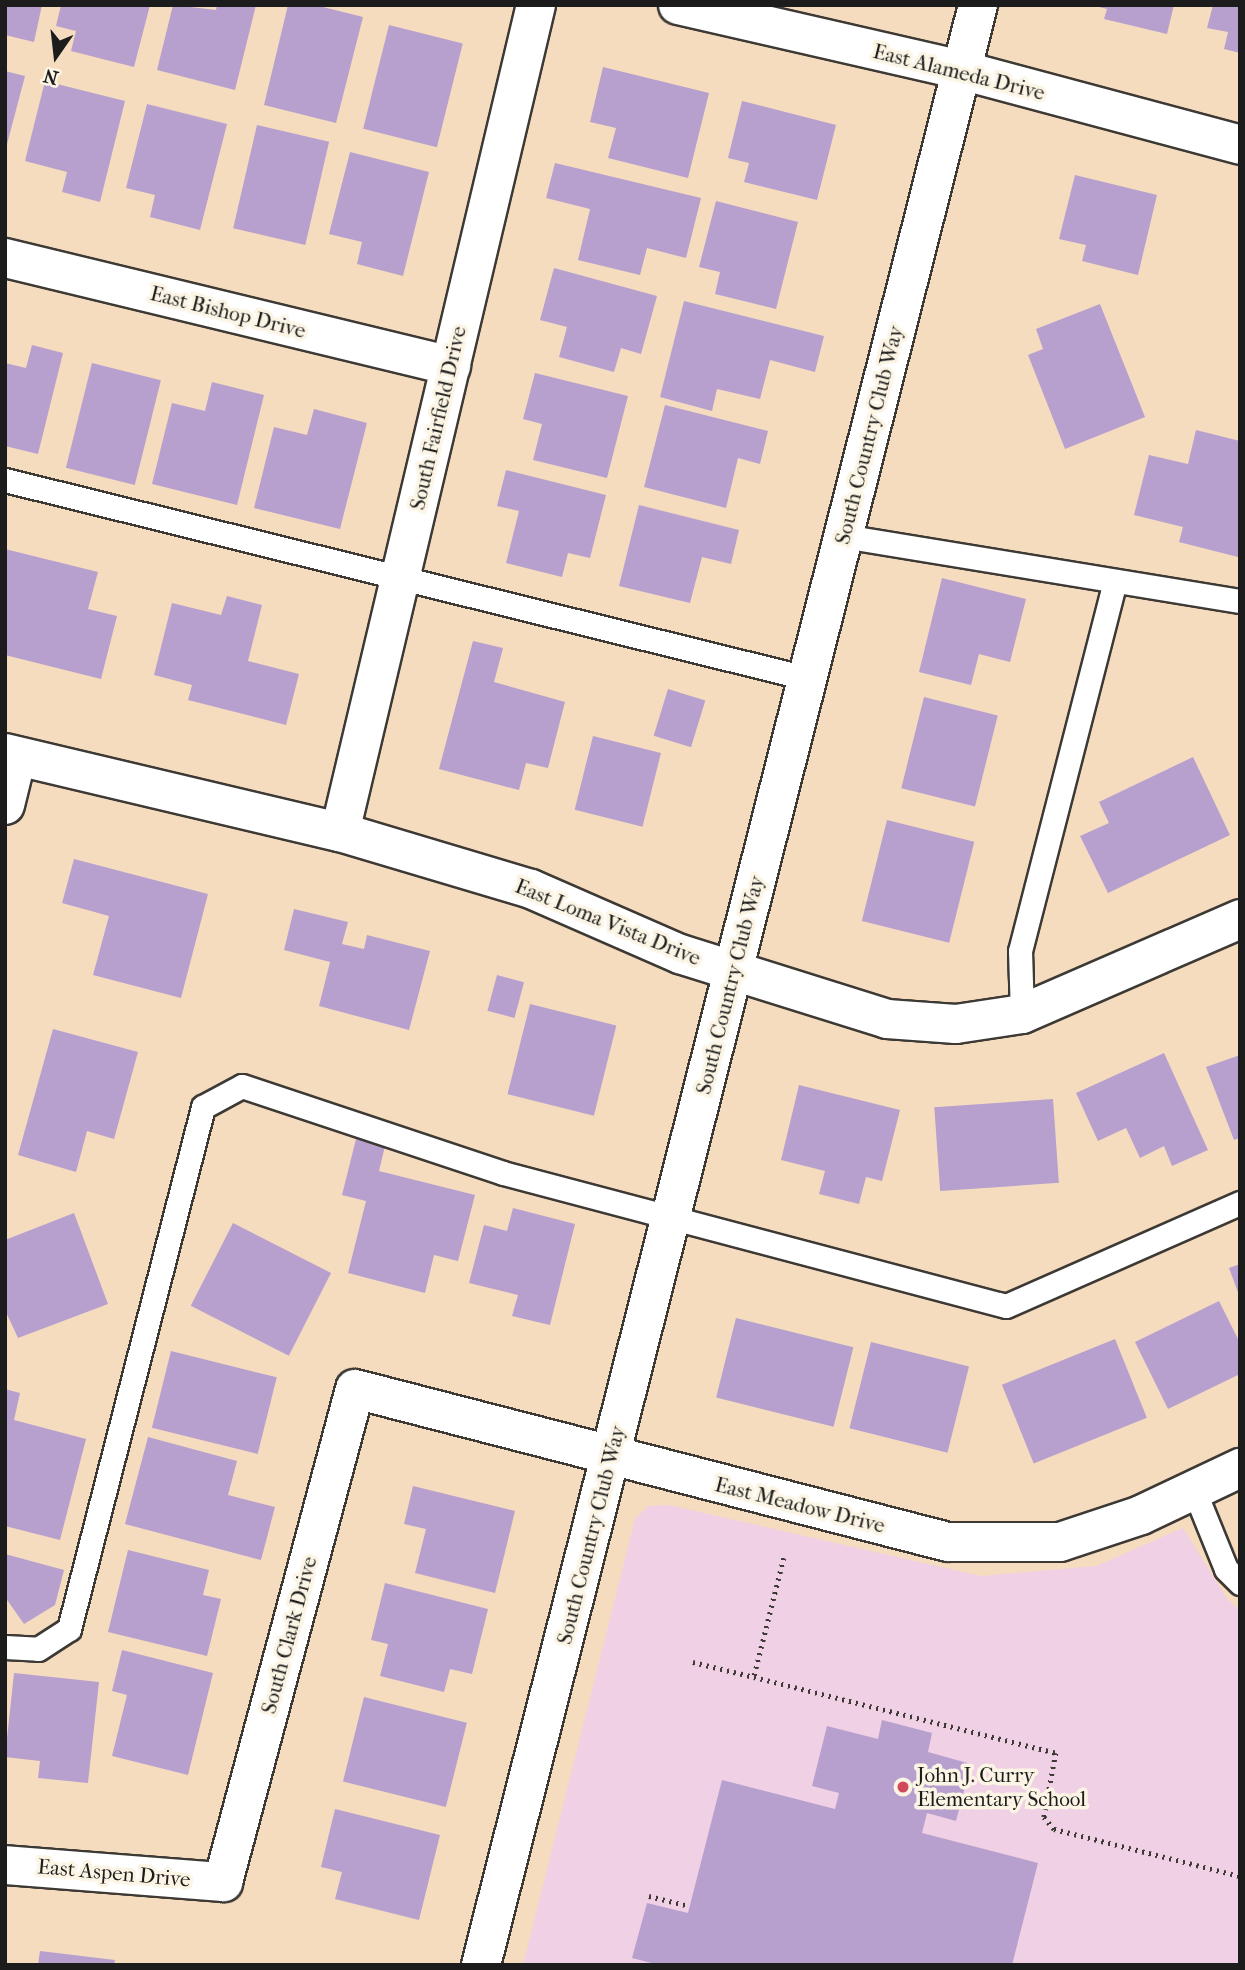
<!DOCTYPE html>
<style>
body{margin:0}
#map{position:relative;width:1245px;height:1970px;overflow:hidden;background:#f5dcbf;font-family:"IM FELL French Canon",serif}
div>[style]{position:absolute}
.built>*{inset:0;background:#f0d0e4}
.building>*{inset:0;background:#b7a0ce;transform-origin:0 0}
.path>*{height:4.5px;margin-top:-2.25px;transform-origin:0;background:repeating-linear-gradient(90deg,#3d3934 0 2px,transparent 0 7px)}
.roads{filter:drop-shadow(2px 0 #3d3934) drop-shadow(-2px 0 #3d3934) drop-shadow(0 2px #3d3934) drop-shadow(0 -2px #3d3934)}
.service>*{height:23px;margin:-11.5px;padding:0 11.5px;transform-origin:11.5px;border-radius:11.5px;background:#fff}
.minor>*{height:38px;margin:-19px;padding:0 19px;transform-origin:19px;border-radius:19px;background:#fff}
.tertiary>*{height:38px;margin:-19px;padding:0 19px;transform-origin:19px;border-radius:19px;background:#fff}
.dots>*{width:19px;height:19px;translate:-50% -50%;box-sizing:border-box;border:4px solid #fcf5e5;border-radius:50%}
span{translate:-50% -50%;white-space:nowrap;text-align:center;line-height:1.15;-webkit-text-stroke:7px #fcf5e5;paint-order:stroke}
.street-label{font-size:21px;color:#1c1c1c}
.poi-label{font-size:21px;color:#1c1c1c}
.left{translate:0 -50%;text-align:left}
.frame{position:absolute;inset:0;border:7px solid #1c1c1c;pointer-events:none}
.north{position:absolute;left:21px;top:21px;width:70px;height:70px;-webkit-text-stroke:5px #fcf5e5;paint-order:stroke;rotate:194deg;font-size:19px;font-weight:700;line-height:28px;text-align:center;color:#1c1c1c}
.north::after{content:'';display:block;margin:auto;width:24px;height:32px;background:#1c1c1c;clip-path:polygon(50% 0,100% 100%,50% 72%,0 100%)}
</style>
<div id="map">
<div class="built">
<i style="clip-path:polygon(669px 1505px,981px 1576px,1096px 1566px,1183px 1528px,1228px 1600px,1240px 1610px,1240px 1965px,523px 1965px,635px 1519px,648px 1506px)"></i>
</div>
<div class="building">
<i style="clip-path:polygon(5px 5px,42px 5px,34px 42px,5px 35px)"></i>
<i style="clip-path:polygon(61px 5px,150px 5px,134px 67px,71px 51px,76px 31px,56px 26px)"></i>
<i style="clip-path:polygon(173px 5px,216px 10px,217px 5px,256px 5px,235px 90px,157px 70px)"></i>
<i style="clip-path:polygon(288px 5px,315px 5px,363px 17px,336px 123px,264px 105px)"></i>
<i style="clip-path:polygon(1174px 5px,1167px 34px,1104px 19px,1107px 9px,1095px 6px)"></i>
<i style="clip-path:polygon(1213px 5px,1240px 5px,1240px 53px,1224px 49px,1228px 32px,1207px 28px)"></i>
<i style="left:389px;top:25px;width:76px;height:107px;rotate:14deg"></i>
<i style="clip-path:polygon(603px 67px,709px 93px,688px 178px,608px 158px,616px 128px,590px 122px)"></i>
<i style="clip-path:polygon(5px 71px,25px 76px,6px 148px,5px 148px)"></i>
<i style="clip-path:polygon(45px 81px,125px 101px,100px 202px,62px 192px,67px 172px,25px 161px)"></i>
<i style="clip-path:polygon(742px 101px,836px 125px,817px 200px,744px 182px,749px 163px,728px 158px)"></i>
<i style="clip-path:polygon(147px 104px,227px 124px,200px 230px,150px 217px,155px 195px,126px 188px)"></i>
<i style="left:257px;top:125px;width:74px;height:106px;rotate:13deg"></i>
<i style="clip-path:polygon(350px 152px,429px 172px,403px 276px,357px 264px,362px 242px,329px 234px)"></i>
<i style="clip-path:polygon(555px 163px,701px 198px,686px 258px,647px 248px,640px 275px,578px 260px,590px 209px,546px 198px)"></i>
<i style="clip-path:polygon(1075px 175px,1157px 195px,1138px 275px,1082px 261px,1086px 245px,1059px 239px)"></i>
<i style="clip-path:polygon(716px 201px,798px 222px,776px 309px,715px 294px,720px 272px,699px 267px)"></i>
<i style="clip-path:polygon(554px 268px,657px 296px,641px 354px,621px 348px,614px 372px,559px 357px,567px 327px,540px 320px)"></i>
<i style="clip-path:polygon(684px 301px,824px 336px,815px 372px,770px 360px,760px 399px,717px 389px,712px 411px,660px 397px)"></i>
<i style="clip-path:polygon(1100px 304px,1145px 417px,1065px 449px,1028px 355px,1043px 349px,1036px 329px)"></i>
<i style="clip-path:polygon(32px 345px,63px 353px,38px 454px,5px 446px,5px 363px,26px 368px)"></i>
<i style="left:92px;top:363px;width:71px;height:108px;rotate:14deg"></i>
<i style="clip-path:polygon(535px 373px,628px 396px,607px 478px,533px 460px,542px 424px,523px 419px)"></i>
<i style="clip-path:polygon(212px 382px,264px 395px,237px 505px,152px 484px,172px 403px,205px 411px)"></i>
<i style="clip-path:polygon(665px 405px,768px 431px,760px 464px,738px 458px,726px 508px,644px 487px)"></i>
<i style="clip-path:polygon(314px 409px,367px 423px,340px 529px,254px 508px,274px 427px,307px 435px)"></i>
<i style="clip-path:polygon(1196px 430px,1240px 441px,1238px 557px,1179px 542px,1183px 527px,1134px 515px,1149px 455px,1188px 464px)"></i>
<i style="clip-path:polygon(506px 470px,606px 495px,590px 558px,568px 553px,562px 577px,506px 563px,519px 511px,497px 506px)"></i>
<i style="clip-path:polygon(639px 505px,739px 530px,731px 564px,702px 557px,690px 603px,619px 586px)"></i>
<i style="clip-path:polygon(5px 549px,98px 572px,88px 609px,117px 616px,101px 679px,5px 655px)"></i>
<i style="clip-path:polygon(942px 578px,1026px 599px,1010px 662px,979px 654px,971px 685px,919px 672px)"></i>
<i style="clip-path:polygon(227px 596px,262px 605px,248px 661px,299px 674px,286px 725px,188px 700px,192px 685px,154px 675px,172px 603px,221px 615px)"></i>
<i style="clip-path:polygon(473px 641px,503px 648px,494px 682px,565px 702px,548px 768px,526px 763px,519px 790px,439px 769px)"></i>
<i style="left:668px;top:689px;width:39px;height:49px;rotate:17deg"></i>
<i style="left:924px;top:697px;width:76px;height:94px;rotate:14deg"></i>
<i style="left:593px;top:736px;width:70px;height:76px;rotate:14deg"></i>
<i style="clip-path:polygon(1193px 757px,1230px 835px,1108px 893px,1080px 836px,1109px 823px,1099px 802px)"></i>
<i style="left:887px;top:820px;width:90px;height:104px;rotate:14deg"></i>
<i style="clip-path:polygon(74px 859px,208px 894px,181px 998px,93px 975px,109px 916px,62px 903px)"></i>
<i style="clip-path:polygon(294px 909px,348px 922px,342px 944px,364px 949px,367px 935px,430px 951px,409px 1030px,319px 1006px,330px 962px,284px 950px)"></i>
<i style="left:497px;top:975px;width:28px;height:37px;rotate:15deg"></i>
<i style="left:530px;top:1004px;width:89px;height:93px;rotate:14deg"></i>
<i style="clip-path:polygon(53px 1029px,138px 1052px,114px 1139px,87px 1131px,76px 1172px,18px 1155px)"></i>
<i style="clip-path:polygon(1164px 1053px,1208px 1150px,1172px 1166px,1164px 1146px,1140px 1158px,1126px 1128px,1098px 1141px,1076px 1093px)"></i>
<i style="clip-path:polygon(1240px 1055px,1240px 1138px,1234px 1140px,1206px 1067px)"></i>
<i style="clip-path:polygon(799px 1085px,900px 1110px,882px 1181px,866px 1177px,859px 1204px,819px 1194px,825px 1171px,781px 1160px)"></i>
<i style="left:1053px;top:1099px;width:84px;height:119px;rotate:86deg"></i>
<i style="clip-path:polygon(356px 1139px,385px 1146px,379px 1171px,475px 1195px,458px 1261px,434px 1255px,425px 1293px,348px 1273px,366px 1201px,342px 1195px)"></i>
<i style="clip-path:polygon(513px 1208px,575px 1224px,550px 1325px,512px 1316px,518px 1295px,469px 1283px,484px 1225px,507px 1231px)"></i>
<i style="clip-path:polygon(74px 1213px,108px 1304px,18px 1338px,5px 1310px,5px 1240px)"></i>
<i style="left:233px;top:1223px;width:110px;height:93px;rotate:27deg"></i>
<i style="clip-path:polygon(1240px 1264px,1240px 1295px,1239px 1295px,1229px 1268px)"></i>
<i style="clip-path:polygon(1219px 1301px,1240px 1343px,1240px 1374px,1168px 1409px,1135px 1342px)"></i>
<i style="left:736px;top:1318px;width:121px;height:82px;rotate:14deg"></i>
<i style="left:1115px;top:1339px;width:85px;height:122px;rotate:68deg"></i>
<i style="left:871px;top:1342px;width:101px;height:89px;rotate:14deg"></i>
<i style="left:171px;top:1351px;width:109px;height:79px;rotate:14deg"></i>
<i style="clip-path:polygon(5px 1389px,20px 1393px,14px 1420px,86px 1439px,60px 1540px,5px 1526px)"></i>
<i style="clip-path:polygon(148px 1437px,237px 1461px,228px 1495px,275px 1507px,261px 1560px,125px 1524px)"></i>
<i style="clip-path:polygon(413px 1486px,515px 1511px,495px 1593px,415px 1573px,426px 1529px,404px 1524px)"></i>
<i style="clip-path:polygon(128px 1550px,209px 1570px,203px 1595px,221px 1599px,207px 1656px,108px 1632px)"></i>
<i style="clip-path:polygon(5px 1554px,64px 1570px,55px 1605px,24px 1624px,5px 1597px)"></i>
<i style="clip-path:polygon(385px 1583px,488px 1609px,472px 1674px,450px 1669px,444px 1692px,380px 1676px,388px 1644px,371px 1640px)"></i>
<i style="clip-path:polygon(122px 1650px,213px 1673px,188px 1775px,112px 1756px,127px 1695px,112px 1691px)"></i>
<i style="clip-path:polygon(14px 1673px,99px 1682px,88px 1783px,38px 1778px,40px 1761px,5px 1757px)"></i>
<i style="left:364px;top:1697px;width:106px;height:87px;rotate:14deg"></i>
<i style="clip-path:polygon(882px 1720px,932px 1733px,928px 1752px,971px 1764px,956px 1821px,927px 1813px,922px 1833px,1038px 1863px,1012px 1965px,659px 1965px,632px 1958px,647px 1903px,688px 1913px,722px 1780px,835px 1809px,839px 1793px,812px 1786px,827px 1726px,878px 1739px)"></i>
<i style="clip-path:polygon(335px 1809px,440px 1835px,419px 1920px,335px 1899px,342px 1872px,321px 1867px)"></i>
<i style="clip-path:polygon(40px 1951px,115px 1960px,114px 1965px,38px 1965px)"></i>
</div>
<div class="path">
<i style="left:784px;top:1558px;width:123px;rotate:104.1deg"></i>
<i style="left:754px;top:1677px;width:311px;rotate:14.1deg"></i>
<i style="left:1056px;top:1753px;width:65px;rotate:100.6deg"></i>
<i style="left:1044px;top:1817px;width:16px;rotate:50deg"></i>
<i style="left:1054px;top:1829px;width:192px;rotate:14.2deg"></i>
<i style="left:693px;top:1662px;width:63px;rotate:13.8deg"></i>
<i style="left:649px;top:1896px;width:38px;rotate:14deg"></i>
</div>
<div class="roads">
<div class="service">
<i style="left:5px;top:480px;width:825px;rotate:13.88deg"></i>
<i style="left:843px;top:536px;width:402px;rotate:9.3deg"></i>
<i style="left:1022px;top:1014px;width:63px;rotate:-91.8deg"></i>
<i style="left:1020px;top:951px;width:382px;rotate:-75.6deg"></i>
<i style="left:1194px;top:1490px;width:85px;rotate:67.9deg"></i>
<i style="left:1226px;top:1569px;width:20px;rotate:45deg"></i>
<i style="left:5px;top:1647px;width:33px;rotate:3deg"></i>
<i style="left:38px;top:1649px;width:37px;rotate:-33deg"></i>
<i style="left:69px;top:1629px;width:539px;rotate:-75.6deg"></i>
<i style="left:203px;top:1107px;width:44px;rotate:-28.3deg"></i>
<i style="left:242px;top:1086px;width:275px;rotate:18.4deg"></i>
<i style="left:503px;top:1173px;width:520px;rotate:14.81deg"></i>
<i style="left:1006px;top:1306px;width:256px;rotate:-23.8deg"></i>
</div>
<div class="minor">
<i style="left:5px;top:258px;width:459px;rotate:13.6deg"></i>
<i style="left:5px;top:753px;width:344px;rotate:13.3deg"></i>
<i style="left:340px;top:832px;width:199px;rotate:16.6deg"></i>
<i style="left:531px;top:889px;width:163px;rotate:23.6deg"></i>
<i style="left:680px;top:954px;width:217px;rotate:17.4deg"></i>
<i style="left:887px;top:1019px;width:69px;rotate:4.1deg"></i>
<i style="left:956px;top:1024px;width:67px;rotate:-8.6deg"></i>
<i style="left:1022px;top:1014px;width:238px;rotate:-23.5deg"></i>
<i style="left:5px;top:805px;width:50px;rotate:-76.2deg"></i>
<i style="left:340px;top:832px;width:850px;rotate:-76.67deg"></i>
<i style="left:5px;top:1865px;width:219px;rotate:4.5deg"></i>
<i style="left:223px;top:1882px;width:510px;rotate:-75.01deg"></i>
<i style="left:355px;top:1389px;width:612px;rotate:14.47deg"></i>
<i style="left:948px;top:1542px;width:112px"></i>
<i style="left:1060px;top:1542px;width:85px;rotate:-18.4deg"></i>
<i style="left:1141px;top:1515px;width:110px;rotate:-25.4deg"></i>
</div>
<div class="tertiary">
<i style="left:678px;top:5px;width:290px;rotate:12.9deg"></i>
<i style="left:961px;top:70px;width:289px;rotate:15deg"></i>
<i style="left:481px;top:1965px;width:2022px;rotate:-75.77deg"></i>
</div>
</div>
<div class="dots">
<i style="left:903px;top:1787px;background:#d1495b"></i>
</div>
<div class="street-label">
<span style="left:959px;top:72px;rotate:14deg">East Alameda Drive</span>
<span style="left:228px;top:312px;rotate:14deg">East Bishop Drive</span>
<span style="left:438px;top:418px;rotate:-77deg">South Fairfield Drive</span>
<span style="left:869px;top:435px;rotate:-76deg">South Country Club Way</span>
<span style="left:608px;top:922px;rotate:22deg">East Loma Vista Drive</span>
<span style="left:730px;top:985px;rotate:-76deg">South Country Club Way</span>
<span style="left:800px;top:1505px;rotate:14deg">East Meadow Drive</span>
<span style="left:591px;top:1535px;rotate:-76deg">South Country Club Way</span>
<span style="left:289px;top:1635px;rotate:-75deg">South Clark Drive</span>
<span style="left:114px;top:1873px;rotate:5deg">East Aspen Drive</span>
</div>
<div class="poi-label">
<span class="left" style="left:917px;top:1787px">John J. Curry<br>Elementary School</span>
</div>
<div class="frame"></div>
<div class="north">N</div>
</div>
